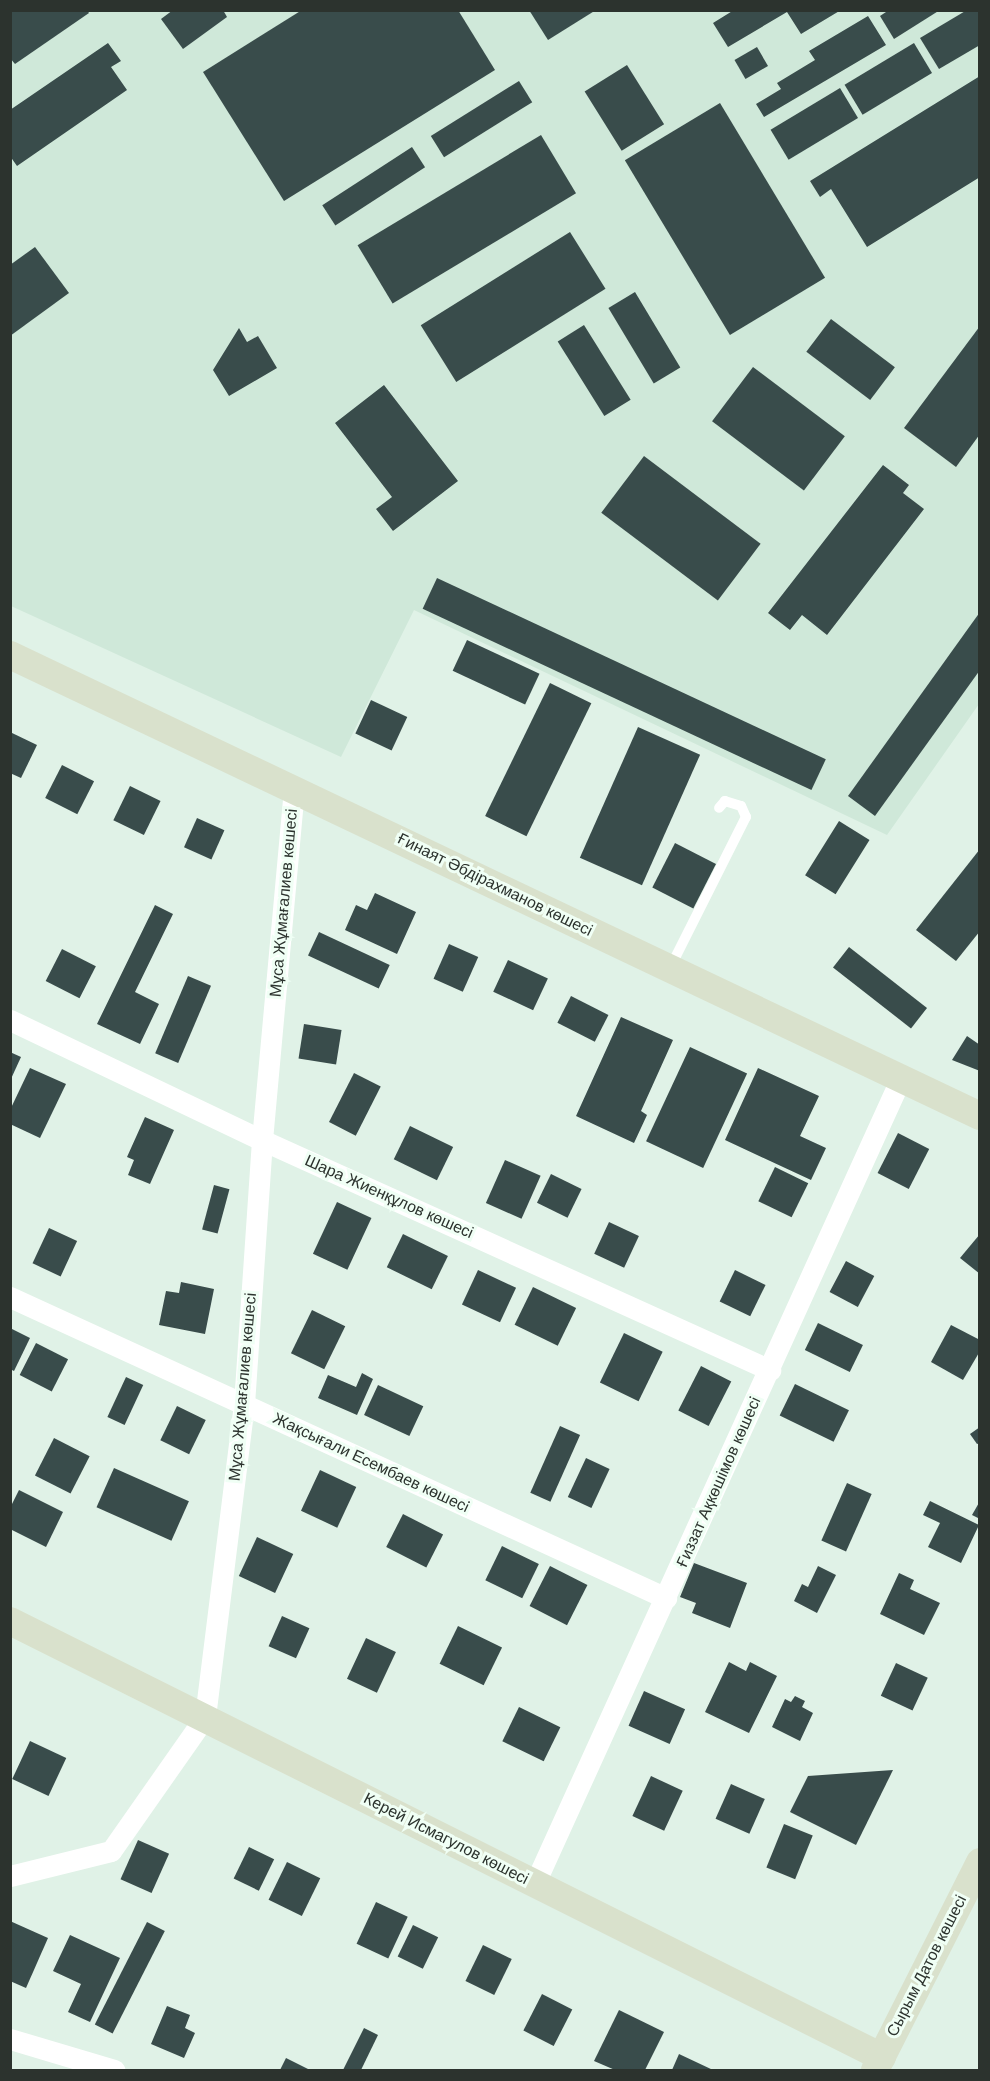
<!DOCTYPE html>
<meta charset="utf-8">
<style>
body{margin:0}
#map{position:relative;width:990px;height:2081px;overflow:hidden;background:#e0f2e7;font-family:"DM Sans",sans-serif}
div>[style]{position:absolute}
.built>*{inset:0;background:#cfe8d9}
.building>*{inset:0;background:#394c4b;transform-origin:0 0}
.lane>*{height:10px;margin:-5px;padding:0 5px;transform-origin:5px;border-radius:5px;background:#fff}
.street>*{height:21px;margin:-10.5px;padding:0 10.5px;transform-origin:10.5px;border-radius:10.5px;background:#fff}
.secondary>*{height:28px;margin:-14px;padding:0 14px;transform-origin:14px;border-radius:14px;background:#d9e1cc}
span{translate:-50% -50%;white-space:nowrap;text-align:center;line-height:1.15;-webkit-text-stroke:6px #f0fff5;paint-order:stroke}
.street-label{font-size:16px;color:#2c332e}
.frame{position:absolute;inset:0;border:12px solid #2c332e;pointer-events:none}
</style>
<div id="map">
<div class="built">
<i style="clip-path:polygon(11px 11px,979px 11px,979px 704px,887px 835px,414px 610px,341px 757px,11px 606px)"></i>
</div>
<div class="building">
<i style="clip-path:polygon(10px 10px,87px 10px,89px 13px,15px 64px,10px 58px)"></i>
<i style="clip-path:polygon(173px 10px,223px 10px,227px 17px,183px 49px,161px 19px)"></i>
<i style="clip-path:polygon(302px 10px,458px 10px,495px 70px,284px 201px,203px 72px)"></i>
<i style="clip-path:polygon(529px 10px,596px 10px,548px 40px)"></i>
<i style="clip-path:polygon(734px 10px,841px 10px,801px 34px,787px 12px,728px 47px,713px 23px)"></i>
<i style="clip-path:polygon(889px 10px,940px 10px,894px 39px,880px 16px)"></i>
<i style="clip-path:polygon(967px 10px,980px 10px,980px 45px,939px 69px,920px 38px)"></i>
<i style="clip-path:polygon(868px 16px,886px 45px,764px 117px,756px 104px,781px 89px,777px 83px,815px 60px,809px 51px)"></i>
<i style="clip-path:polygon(108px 43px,121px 61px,111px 67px,127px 90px,17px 166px,10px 156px,10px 110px)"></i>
<i style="left:914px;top:43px;width:35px;height:81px;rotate:59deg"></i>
<i style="left:757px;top:47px;width:22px;height:26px;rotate:60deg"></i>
<i style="left:627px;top:65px;width:70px;height:50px;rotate:58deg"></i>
<i style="clip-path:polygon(980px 76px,980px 177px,867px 247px,831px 189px,820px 197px,810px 181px)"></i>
<i style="left:519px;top:81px;width:25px;height:104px;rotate:58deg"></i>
<i style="left:840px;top:88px;width:35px;height:81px;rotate:59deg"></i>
<i style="left:720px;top:103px;width:204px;height:111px;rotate:59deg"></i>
<i style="left:541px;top:135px;width:68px;height:214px;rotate:59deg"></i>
<i style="left:412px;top:147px;width:24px;height:107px;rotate:57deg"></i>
<i style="left:570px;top:232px;width:67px;height:176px;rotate:58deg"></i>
<i style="clip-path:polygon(35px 247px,69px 293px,10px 336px,10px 265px)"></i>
<i style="left:635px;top:292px;width:88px;height:31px;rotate:59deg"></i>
<i style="left:831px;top:319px;width:80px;height:41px;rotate:37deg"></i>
<i style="left:584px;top:325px;width:88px;height:31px;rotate:58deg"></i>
<i style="clip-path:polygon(980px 326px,980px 434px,956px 467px,904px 428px)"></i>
<i style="clip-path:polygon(239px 328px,247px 342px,258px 336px,277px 368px,229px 396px,213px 370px)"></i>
<i style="left:753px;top:367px;width:115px;height:68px;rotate:37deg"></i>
<i style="clip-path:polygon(384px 385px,458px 481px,393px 531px,376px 509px,392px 497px,335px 423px)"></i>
<i style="left:644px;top:456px;width:146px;height:71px;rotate:37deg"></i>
<i style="clip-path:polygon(883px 465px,909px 485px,903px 493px,924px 509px,827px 635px,802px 615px,790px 630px,768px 613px)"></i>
<i style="left:437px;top:578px;width:429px;height:34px;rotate:25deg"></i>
<i style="clip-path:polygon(980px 612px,980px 670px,875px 816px,848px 796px)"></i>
<i style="left:467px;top:640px;width:80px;height:34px;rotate:25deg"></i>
<i style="left:550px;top:683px;width:46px;height:148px;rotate:26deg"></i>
<i style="left:371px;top:700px;width:40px;height:37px;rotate:25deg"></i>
<i style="left:638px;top:727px;width:68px;height:143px;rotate:24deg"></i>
<i style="clip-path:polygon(10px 732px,37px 745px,21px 778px,10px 773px)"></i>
<i style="left:62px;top:765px;width:36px;height:37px;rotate:27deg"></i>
<i style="left:130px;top:786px;width:34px;height:38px;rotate:26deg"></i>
<i style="left:197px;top:818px;width:30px;height:32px;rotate:24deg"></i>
<i style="left:839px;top:821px;width:36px;height:64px;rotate:32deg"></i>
<i style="left:675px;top:843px;width:46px;height:50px;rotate:27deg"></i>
<i style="clip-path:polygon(980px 849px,980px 931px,956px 961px,916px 930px)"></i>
<i style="clip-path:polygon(375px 893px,416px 912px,397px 954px,345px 930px,356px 905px,367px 910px)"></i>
<i style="clip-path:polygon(155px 905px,173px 914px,135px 992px,159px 1004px,140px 1044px,97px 1024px)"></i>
<i style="left:319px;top:932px;width:78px;height:26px;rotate:25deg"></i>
<i style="left:449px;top:944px;width:32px;height:38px;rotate:24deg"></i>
<i style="left:849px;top:947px;width:99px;height:26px;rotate:38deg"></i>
<i style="left:62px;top:949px;width:38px;height:36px;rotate:27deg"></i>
<i style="left:508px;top:960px;width:44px;height:35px;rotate:25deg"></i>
<i style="left:188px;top:976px;width:25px;height:84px;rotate:23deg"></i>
<i style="left:571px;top:996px;width:42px;height:30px;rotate:27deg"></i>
<i style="clip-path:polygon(621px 1017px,673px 1040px,641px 1111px,647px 1115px,634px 1143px,576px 1116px)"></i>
<i style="left:304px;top:1024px;width:38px;height:35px;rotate:9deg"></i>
<i style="clip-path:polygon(967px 1036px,980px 1045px,980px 1071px,952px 1060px)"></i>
<i style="left:690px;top:1047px;width:63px;height:104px;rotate:25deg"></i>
<i style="clip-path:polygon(10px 1052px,21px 1057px,10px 1081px)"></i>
<i style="clip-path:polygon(30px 1068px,66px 1084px,40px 1138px,10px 1124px,10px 1110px)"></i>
<i style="clip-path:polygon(758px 1068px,819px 1096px,800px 1136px,826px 1148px,811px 1180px,725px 1140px)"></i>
<i style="left:354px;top:1073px;width:30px;height:55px;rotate:27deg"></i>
<i style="clip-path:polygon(145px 1117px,174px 1130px,150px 1184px,128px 1175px,134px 1160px,127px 1157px)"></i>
<i style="left:410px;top:1126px;width:48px;height:37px;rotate:26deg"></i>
<i style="left:898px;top:1133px;width:35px;height:45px;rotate:27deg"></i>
<i style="left:505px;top:1160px;width:39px;height:47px;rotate:24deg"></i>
<i style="left:775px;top:1167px;width:37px;height:38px;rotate:26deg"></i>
<i style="left:551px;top:1174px;width:34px;height:32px;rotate:26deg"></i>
<i style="left:214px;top:1185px;width:16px;height:46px;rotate:15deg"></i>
<i style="left:337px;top:1202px;width:38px;height:57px;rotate:25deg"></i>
<i style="left:609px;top:1222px;width:33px;height:35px;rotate:25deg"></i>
<i style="left:49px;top:1228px;width:31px;height:39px;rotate:25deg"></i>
<i style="left:403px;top:1234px;width:50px;height:37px;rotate:26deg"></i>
<i style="clip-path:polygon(980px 1234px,980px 1274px,960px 1258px)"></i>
<i style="left:846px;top:1261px;width:32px;height:35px;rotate:28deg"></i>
<i style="left:478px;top:1270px;width:42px;height:38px;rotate:25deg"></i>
<i style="left:735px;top:1270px;width:34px;height:35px;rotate:26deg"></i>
<i style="clip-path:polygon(181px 1282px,214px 1289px,205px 1334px,159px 1325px,166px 1291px,179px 1293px)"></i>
<i style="left:533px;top:1287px;width:48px;height:42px;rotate:26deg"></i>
<i style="left:312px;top:1310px;width:37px;height:48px;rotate:26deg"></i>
<i style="left:818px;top:1323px;width:50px;height:30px;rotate:26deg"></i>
<i style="clip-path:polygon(951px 1325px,980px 1340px,980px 1351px,963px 1380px,931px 1362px)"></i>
<i style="clip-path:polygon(10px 1328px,30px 1338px,14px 1371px,10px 1369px)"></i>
<i style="left:624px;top:1333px;width:43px;height:55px;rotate:26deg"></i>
<i style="left:36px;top:1343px;width:36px;height:36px;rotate:27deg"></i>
<i style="left:701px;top:1366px;width:34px;height:50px;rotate:27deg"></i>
<i style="clip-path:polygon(362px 1373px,373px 1379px,357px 1415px,318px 1398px,328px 1375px,356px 1387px)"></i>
<i style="left:126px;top:1377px;width:19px;height:44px;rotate:25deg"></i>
<i style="left:795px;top:1384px;width:60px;height:35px;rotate:26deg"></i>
<i style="left:378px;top:1385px;width:50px;height:33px;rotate:25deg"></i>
<i style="left:177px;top:1406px;width:32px;height:38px;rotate:26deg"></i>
<i style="left:560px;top:1426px;width:22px;height:73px;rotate:24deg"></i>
<i style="clip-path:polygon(980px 1427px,980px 1443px,977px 1444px,970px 1434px)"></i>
<i style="left:54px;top:1438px;width:40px;height:42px;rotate:27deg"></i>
<i style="left:586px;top:1458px;width:26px;height:43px;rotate:25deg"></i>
<i style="left:114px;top:1468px;width:82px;height:43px;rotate:24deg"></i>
<i style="left:320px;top:1470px;width:40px;height:45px;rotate:25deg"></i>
<i style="left:847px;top:1483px;width:27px;height:63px;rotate:24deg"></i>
<i style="clip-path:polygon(19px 1490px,63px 1512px,46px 1547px,10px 1529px,10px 1508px)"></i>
<i style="clip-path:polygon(930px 1501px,979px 1525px,961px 1563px,928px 1547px,940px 1523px,923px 1515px)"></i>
<i style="clip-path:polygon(980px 1501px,980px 1519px,972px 1515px)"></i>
<i style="left:403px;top:1514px;width:45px;height:37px;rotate:27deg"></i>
<i style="left:257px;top:1537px;width:40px;height:43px;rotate:25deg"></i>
<i style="left:502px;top:1546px;width:41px;height:38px;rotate:26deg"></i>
<i style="clip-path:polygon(694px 1563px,747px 1583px,730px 1628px,692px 1613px,696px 1603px,680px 1597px)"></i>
<i style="left:550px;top:1566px;width:42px;height:45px;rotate:27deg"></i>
<i style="clip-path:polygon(818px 1566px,836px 1575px,817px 1613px,794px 1601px,802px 1584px,808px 1587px)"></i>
<i style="clip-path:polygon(899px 1573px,914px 1580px,910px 1589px,940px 1603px,924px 1635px,880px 1614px)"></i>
<i style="left:282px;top:1616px;width:30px;height:33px;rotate:24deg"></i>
<i style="left:458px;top:1626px;width:49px;height:42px;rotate:26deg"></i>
<i style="left:366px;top:1638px;width:33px;height:45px;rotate:25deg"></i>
<i style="clip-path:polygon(729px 1662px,746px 1671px,750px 1662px,777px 1676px,749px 1733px,705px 1712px)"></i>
<i style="left:896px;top:1663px;width:35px;height:36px;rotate:25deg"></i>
<i style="left:644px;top:1691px;width:45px;height:38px;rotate:24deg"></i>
<i style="clip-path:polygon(795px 1696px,805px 1701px,802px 1707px,813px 1713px,800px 1741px,772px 1727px,785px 1699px,791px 1702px)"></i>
<i style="left:519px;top:1707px;width:46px;height:38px;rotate:26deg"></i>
<i style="left:30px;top:1741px;width:40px;height:42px;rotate:25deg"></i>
<i style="clip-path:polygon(893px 1770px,856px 1845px,790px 1812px,808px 1776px)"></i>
<i style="left:651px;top:1776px;width:35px;height:44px;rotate:25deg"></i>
<i style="left:731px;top:1784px;width:37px;height:38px;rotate:24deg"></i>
<i style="left:784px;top:1824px;width:31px;height:47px;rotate:22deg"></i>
<i style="left:138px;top:1840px;width:34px;height:43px;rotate:24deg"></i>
<i style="left:249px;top:1847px;width:28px;height:35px;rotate:26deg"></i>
<i style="left:287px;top:1862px;width:37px;height:42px;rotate:26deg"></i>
<i style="left:376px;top:1902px;width:35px;height:46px;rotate:25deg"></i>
<i style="clip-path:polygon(10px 1921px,48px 1938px,26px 1988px,10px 1981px)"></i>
<i style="left:147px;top:1922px;width:20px;height:115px;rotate:27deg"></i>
<i style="left:413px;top:1925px;width:28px;height:35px;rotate:26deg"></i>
<i style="clip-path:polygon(70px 1935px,120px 1958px,90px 2022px,68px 2012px,81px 1984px,53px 1971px)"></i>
<i style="left:483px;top:1945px;width:32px;height:40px;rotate:26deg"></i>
<i style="left:542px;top:1994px;width:34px;height:41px;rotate:27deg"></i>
<i style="clip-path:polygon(167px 2006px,190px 2015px,185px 2028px,195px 2033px,184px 2058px,151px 2044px)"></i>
<i style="clip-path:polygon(619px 2010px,664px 2032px,645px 2070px,615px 2070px,594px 2061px)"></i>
<i style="clip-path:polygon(364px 2028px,378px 2035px,361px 2070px,343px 2070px)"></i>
<i style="clip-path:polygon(679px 2054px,713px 2070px,672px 2070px)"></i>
<i style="clip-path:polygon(286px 2058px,310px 2070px,280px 2070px)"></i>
</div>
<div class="lane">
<i style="left:671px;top:966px;width:167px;rotate:-63.3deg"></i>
<i style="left:746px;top:817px;width:12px;rotate:-114deg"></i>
<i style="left:741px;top:806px;width:17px;rotate:-163deg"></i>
<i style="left:725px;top:801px;width:9px;rotate:131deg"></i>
</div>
<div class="street">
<i style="left:10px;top:1020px;width:279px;rotate:25.5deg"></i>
<i style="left:262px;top:1140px;width:558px;rotate:24.36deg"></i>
<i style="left:10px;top:1297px;width:722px;rotate:24.65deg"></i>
<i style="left:10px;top:1876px;width:104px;rotate:-13.9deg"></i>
<i style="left:111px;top:1851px;width:164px;rotate:-55deg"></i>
<i style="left:205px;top:1717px;width:315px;rotate:-82.9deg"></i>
<i style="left:244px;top:1404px;width:265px;rotate:-86.1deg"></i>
<i style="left:262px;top:1140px;width:352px;rotate:-84.8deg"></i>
<i style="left:535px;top:1883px;width:882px;rotate:-65.56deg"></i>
<i style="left:10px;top:2039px;width:109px;rotate:16.6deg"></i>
</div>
<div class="secondary">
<i style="left:10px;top:655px;width:1074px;rotate:25.42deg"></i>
<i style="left:10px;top:1621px;width:975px;rotate:26.57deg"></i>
<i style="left:875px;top:2070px;width:233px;rotate:-63.2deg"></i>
</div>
<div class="street-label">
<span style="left:495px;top:885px;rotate:26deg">Ғинаят Әбдірахманов көшесі</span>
<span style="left:284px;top:903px;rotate:-85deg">Мұса Жұмағалиев көшесі</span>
<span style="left:389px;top:1197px;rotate:24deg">Шара Жиенқұлов көшесі</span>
<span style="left:243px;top:1387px;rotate:-85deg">Мұса Жұмағалиев көшесі</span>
<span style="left:371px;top:1463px;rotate:25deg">Жақсығали Есембаев көшесi</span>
<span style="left:719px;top:1482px;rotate:-66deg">Ғиззат Ақкөшімов көшесi</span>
<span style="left:446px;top:1839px;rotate:27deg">Керей Исмагулов көшесі</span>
<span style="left:927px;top:1966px;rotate:-63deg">Сырым Датов көшесі</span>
</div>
<div class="frame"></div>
</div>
